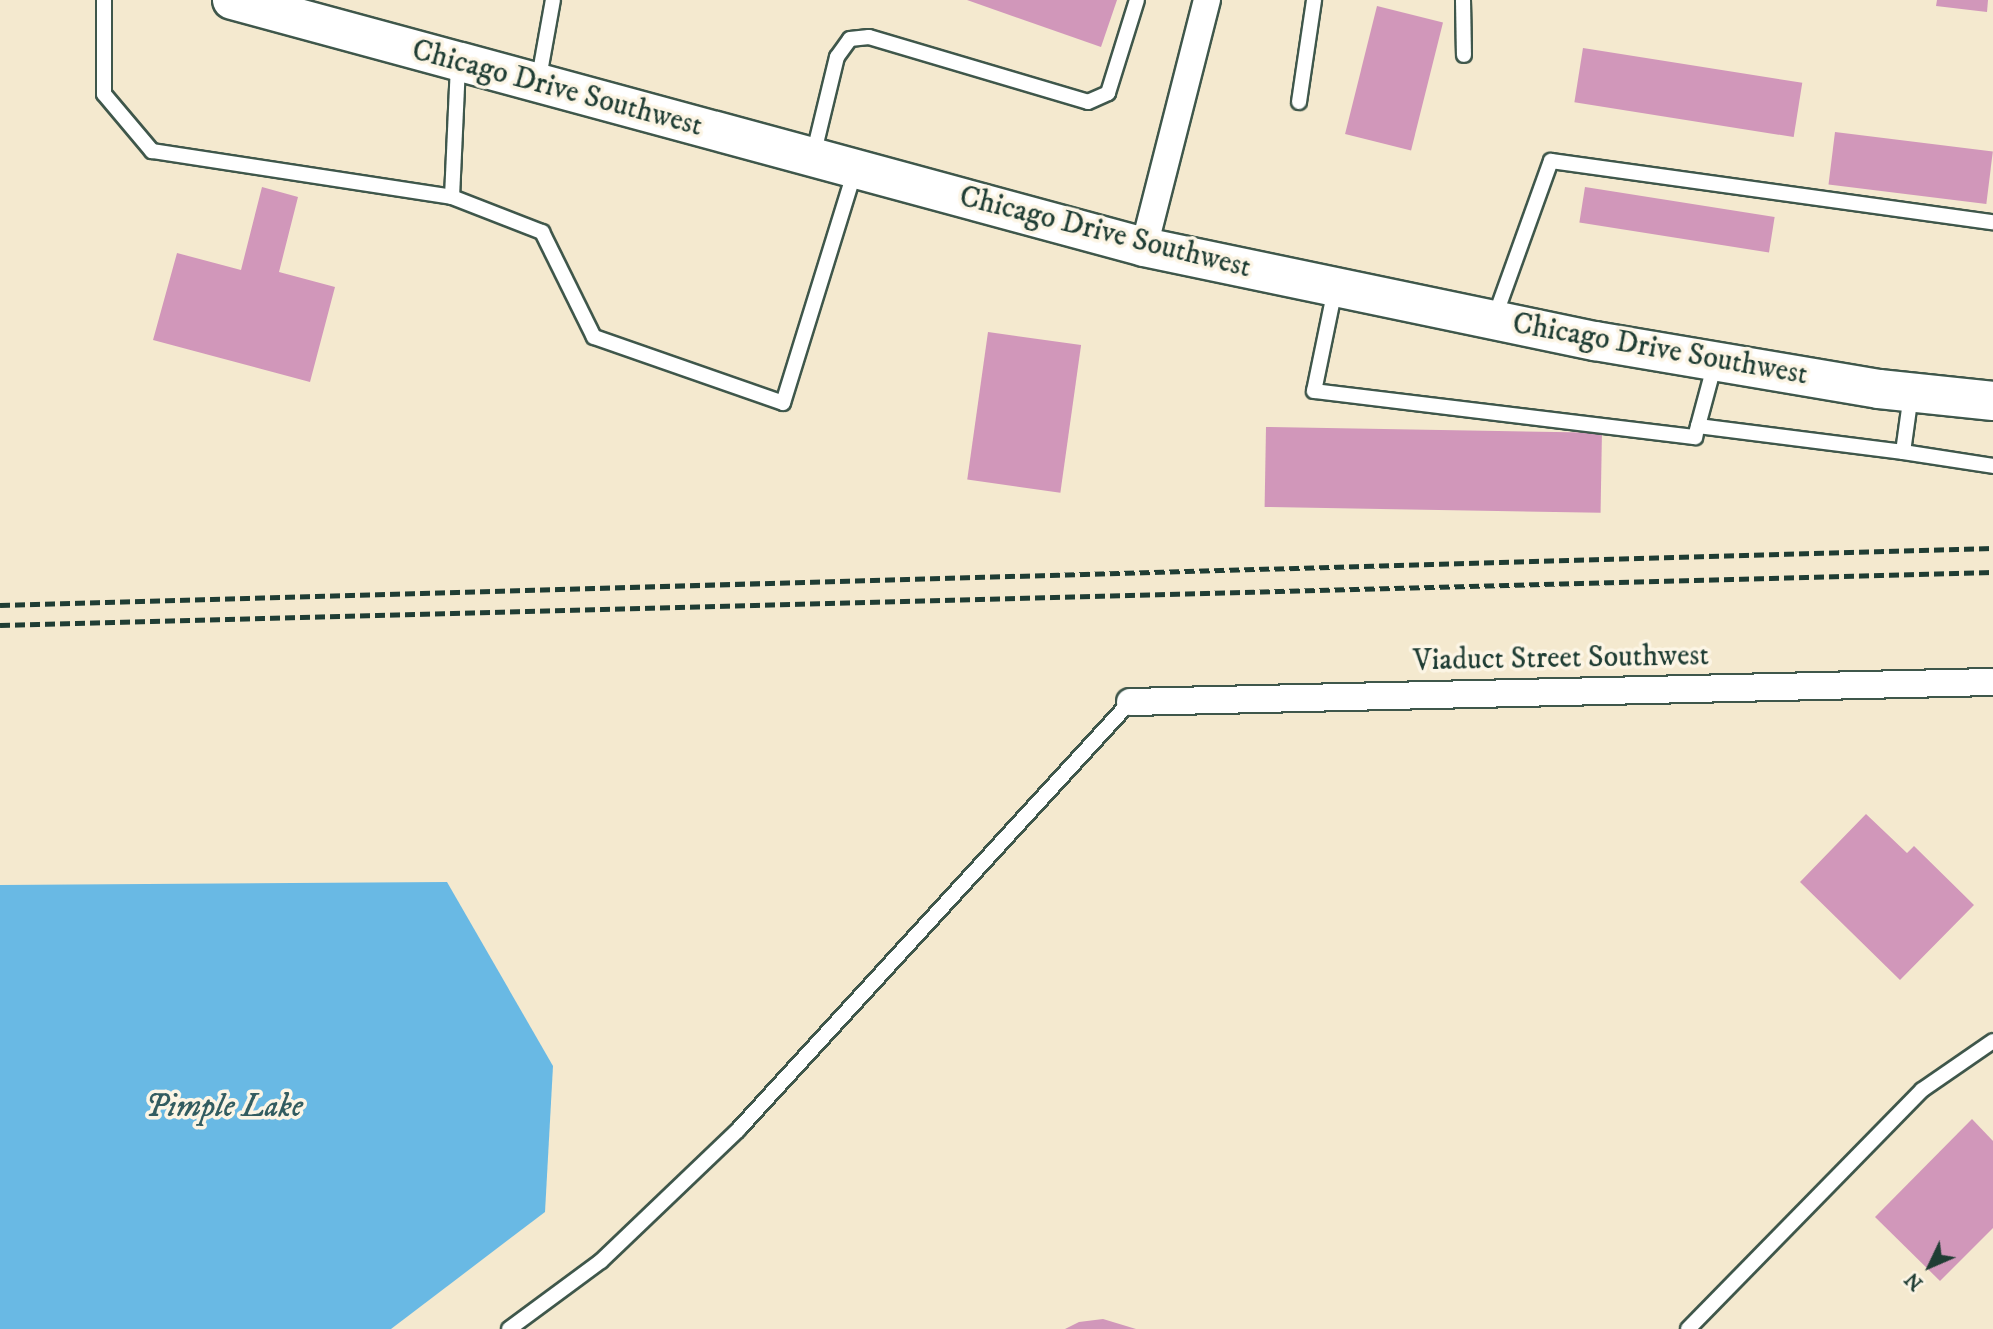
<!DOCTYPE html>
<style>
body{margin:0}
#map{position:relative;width:1993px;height:1329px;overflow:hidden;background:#f4e9cf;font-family:"IM FELL DW Pica",serif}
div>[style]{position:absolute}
.water>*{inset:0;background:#69b9e4}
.building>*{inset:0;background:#d197ba;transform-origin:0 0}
.roads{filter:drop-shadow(2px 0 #3f574b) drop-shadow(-2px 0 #3f574b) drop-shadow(0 2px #3f574b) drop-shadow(0 -2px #3f574b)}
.lane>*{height:14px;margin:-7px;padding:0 7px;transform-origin:7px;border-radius:7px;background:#fff}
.street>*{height:26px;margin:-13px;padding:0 13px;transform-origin:13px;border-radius:13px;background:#fff}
.secondary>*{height:38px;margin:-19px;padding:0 19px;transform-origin:19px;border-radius:19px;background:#fff}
.rail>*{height:5px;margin-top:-2.5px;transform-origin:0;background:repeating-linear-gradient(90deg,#1f3d34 0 10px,transparent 0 15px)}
span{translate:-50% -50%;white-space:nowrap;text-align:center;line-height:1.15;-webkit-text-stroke:7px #fcf5e5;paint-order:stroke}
.street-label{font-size:30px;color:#1f3d34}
.water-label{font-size:32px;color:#325c60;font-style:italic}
.north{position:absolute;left:1895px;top:1231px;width:70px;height:70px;-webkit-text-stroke:5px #fcf5e5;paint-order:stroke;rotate:226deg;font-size:19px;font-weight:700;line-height:28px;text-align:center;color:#1f3d34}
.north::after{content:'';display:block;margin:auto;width:24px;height:32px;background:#1f3d34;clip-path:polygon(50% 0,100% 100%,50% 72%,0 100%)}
</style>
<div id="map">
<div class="water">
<i style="clip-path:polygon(447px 882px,553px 1066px,545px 1212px,391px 1329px,0 1329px,0 885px)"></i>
</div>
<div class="building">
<i style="clip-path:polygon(967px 0,1117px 0,1101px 47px)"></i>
<i style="clip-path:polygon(1937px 0,1988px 0,1987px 12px,1936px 6px)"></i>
<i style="left:1377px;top:6px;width:68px;height:132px;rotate:14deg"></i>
<i style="left:1583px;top:48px;width:222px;height:55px;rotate:9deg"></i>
<i style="left:1835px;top:132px;width:159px;height:53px;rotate:7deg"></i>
<i style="clip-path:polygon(262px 187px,298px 197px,279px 272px,335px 287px,310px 382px,153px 340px,177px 253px,241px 270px)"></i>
<i style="left:1585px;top:187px;width:192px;height:36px;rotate:9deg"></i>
<i style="left:988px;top:332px;width:94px;height:149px;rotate:8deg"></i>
<i style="left:1266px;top:427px;width:336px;height:80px;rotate:1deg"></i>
<i style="clip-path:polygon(1866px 814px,1907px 853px,1914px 846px,1974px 905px,1900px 980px,1800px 882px)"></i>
<i style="clip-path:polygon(1972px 1119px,1993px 1141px,1993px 1228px,1940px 1281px,1875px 1217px)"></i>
<i style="clip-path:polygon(1103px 1319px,1136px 1329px,1065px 1329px,1079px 1322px)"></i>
</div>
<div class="roads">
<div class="lane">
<i style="left:104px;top:0;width:94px;rotate:90deg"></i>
<i style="left:104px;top:94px;width:75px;rotate:49.9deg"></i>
<i style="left:152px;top:151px;width:304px;rotate:8.7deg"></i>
<i style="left:1463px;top:0;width:55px;rotate:89deg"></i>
<i style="left:458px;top:65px;width:132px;rotate:92.6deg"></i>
<i style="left:452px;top:197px;width:97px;rotate:21.3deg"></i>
<i style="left:542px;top:232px;width:117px;rotate:63.7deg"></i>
<i style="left:594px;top:337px;width:200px;rotate:19.2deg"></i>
<i style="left:783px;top:403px;width:244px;rotate:-72.8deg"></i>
<i style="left:538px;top:83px;width:84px;rotate:-79.8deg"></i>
<i style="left:1299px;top:102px;width:103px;rotate:-81.6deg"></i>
<i style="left:813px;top:156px;width:102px;rotate:-76.4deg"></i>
<i style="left:837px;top:57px;width:22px;rotate:-54deg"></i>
<i style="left:850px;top:39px;width:19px;rotate:-6deg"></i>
<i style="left:869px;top:37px;width:228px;rotate:16.5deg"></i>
<i style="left:1088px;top:102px;width:22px;rotate:-24deg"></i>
<i style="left:1108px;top:93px;width:97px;rotate:-72.7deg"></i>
<i style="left:1335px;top:289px;width:104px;rotate:101.6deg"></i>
<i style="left:1314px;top:391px;width:384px;rotate:6.9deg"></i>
<i style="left:1695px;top:437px;width:77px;rotate:-74.9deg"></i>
<i style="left:1494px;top:319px;width:168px;rotate:-70.2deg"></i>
<i style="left:1551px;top:161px;width:446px;rotate:7.9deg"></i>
<i style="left:1698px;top:426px;width:207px;rotate:7.2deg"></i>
<i style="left:1903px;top:452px;width:59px;rotate:-82.1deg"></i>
<i style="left:1903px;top:452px;width:91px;rotate:8.8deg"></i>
<i style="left:509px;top:1329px;width:114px;rotate:-36.5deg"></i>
<i style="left:601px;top:1261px;width:190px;rotate:-43.7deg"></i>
<i style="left:738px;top:1130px;width:580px;rotate:-47.51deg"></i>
<i style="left:1688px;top:1329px;width:334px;rotate:-45.6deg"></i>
<i style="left:1922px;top:1090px;width:86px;rotate:-34.6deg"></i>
</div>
<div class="street">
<i style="left:1144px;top:247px;width:255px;rotate:-75.7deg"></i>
<i style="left:1130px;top:702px;width:863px;rotate:-1.33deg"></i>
</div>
<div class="secondary">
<i style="left:232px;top:0;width:945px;rotate:15.15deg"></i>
<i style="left:1144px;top:247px;width:461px;rotate:11.8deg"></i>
<i style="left:1595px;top:341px;width:288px;rotate:9.6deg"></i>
<i style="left:1879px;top:389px;width:115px;rotate:6deg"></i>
</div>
</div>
<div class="rail">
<i style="left:0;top:605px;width:1994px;rotate:-1.64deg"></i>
<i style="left:0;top:625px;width:1994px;rotate:-1.52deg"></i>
</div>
<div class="street-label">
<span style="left:557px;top:89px;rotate:15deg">Chicago Drive Southwest</span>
<span style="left:1105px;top:233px;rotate:14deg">Chicago Drive Southwest</span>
<span style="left:1660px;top:350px;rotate:10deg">Chicago Drive Southwest</span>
<span style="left:1561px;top:659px;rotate:-1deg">Viaduct Street Southwest</span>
</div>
<div class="water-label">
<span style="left:224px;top:1107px">Pimple Lake</span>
</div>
<div class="north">N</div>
</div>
